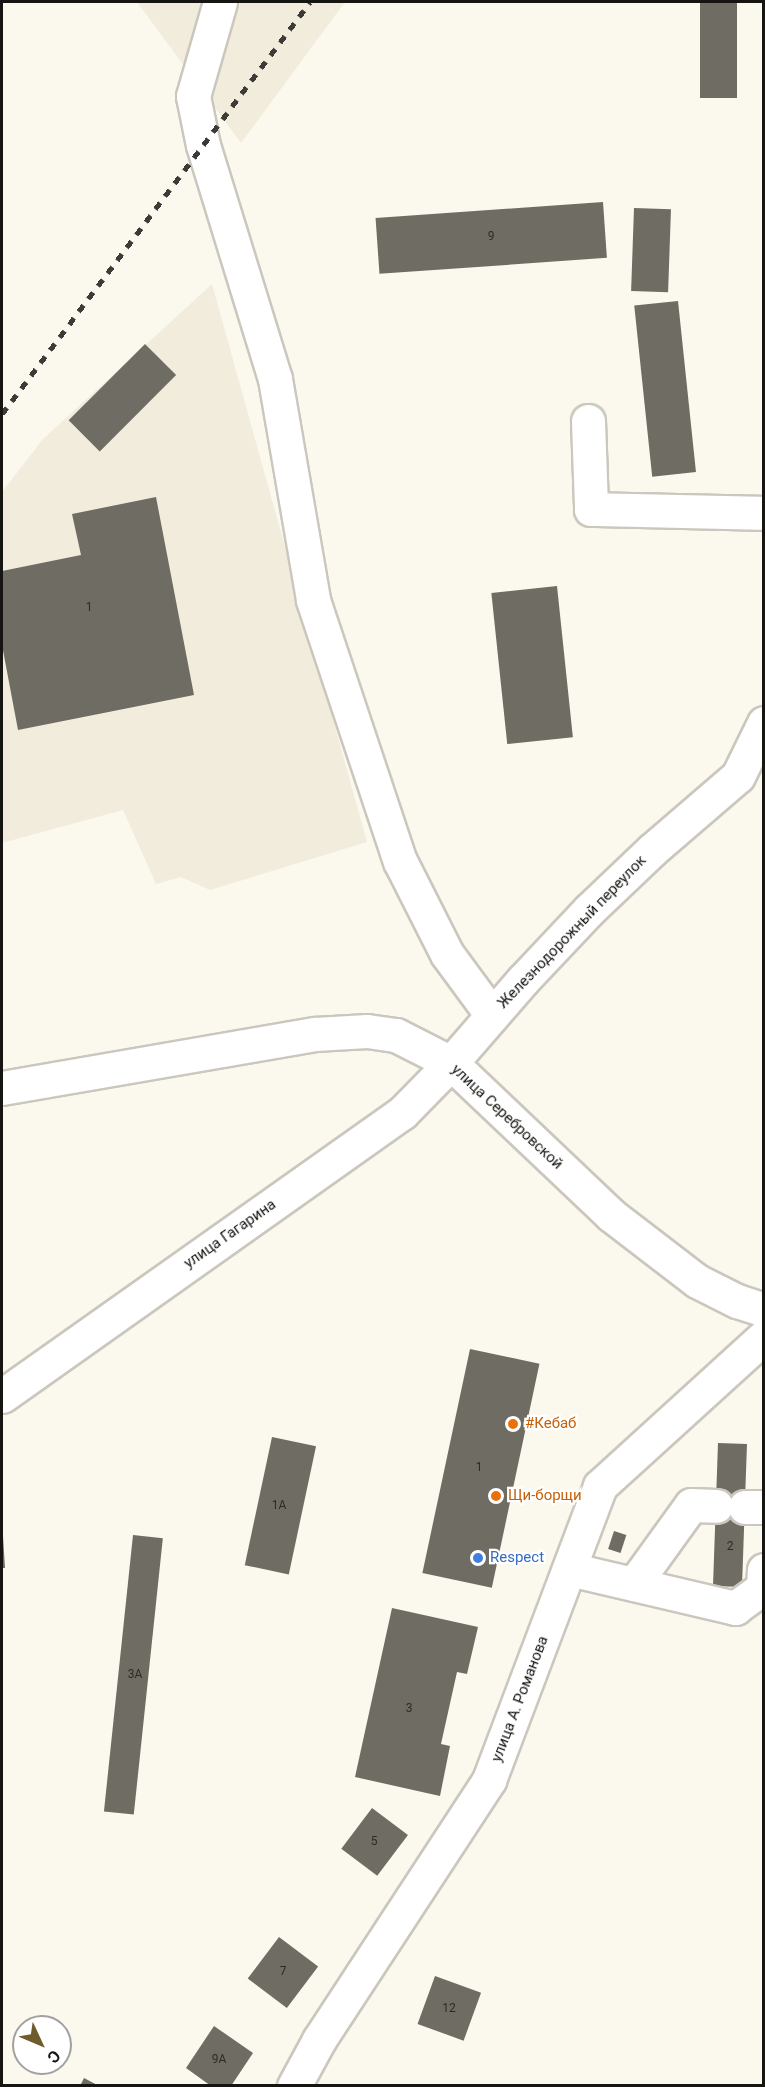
<!DOCTYPE html>
<meta charset="utf-8">
<style>
body{margin:0}
#map{position:relative;width:765px;height:2087px;overflow:hidden;background:#fbf8ee;font-family:Roboto,sans-serif}
div>[style]{position:absolute}
.built>*{inset:0;background:#f2ecdc}
.building>*{inset:0;background:#6f6c64;transform-origin:0 0}
.roads{filter:drop-shadow(2px 0 #cbc7be) drop-shadow(-2px 0 #cbc7be) drop-shadow(0 2px #cbc7be) drop-shadow(0 -2px #cbc7be)}
.minor>*{height:33px;margin:-16.5px;padding:0 16.5px;transform-origin:16.5px;border-radius:16.5px;background:#fff}
.rail>*{height:4.5px;margin-top:-2.25px;transform-origin:0;background:repeating-linear-gradient(90deg,#3c3b37 0 8px,transparent 0 16px)}
.dots>*{width:16px;height:16px;translate:-50% -50%;box-sizing:border-box;border:3px solid #fff;border-radius:50%}
span{translate:-50% -50%;white-space:nowrap;text-align:center;line-height:1.15;-webkit-text-stroke:4.5px #fff;paint-order:stroke}
.number-label{font-size:12px;color:#2c2b26}
.number-label span{-webkit-text-stroke-width:0}
.street-label{font-size:15px;color:#161512}
.food-label{font-size:15px;color:#c56008}
.left{translate:0 -50%;text-align:left}
.shop-label{font-size:15px;color:#366cbe}
.frame{position:absolute;inset:0;border:3px solid #161512;pointer-events:none}
.north{position:absolute;left:12px;top:2015px;width:60px;height:60px;box-sizing:border-box;background:#fff;border:2px solid #a2a1a0;border-radius:50%;rotate:134deg;font-size:16px;font-weight:700;line-height:24px;text-align:center;color:#161512}
.north::after{content:'';display:block;margin:auto;width:21px;height:27px;background:#6f5c2b;clip-path:polygon(50% 0,100% 100%,50% 72%,0 100%)}
</style>
<div id="map">
<div class="built">
<i style="clip-path:polygon(137px 2px,345px 2px,241px 143px)"></i>
<i style="clip-path:polygon(212px 284px,367px 842px,210px 890px,181px 877px,156px 884px,123px 810px,2px 843px,2px 492px,43px 439px)"></i>
</div>
<div class="building">
<i style="left:700px;top:2px;width:37px;height:96px"></i>
<i style="left:603px;top:202px;width:56px;height:228px;rotate:86deg"></i>
<i style="left:634px;top:208px;width:37px;height:83px;rotate:2deg"></i>
<i style="left:678px;top:301px;width:172px;height:44px;rotate:84deg"></i>
<i style="left:145px;top:344px;width:44px;height:108px;rotate:45deg"></i>
<i style="clip-path:polygon(156px 497px,194px 695px,18px 730px,2px 645px,2px 571px,81px 555px,72px 514px)"></i>
<i style="left:557px;top:586px;width:152px;height:66px;rotate:84deg"></i>
<i style="left:470px;top:1349px;width:71px;height:229px;rotate:12deg"></i>
<i style="left:272px;top:1437px;width:45px;height:131px;rotate:12deg"></i>
<i style="left:718px;top:1443px;width:29px;height:143px;rotate:2deg"></i>
<i style="left:614px;top:1531px;width:13px;height:19px;rotate:18deg"></i>
<i style="left:133px;top:1535px;width:30px;height:278px;rotate:6deg"></i>
<i style="clip-path:polygon(2px 1536px,3px 1536px,5px 1568px,2px 1568px)"></i>
<i style="clip-path:polygon(392px 1608px,478px 1627px,467px 1674px,457px 1672px,441px 1744px,450px 1746px,440px 1796px,355px 1777px)"></i>
<i style="left:372px;top:1808px;width:45px;height:51px;rotate:37deg"></i>
<i style="left:279px;top:1937px;width:49px;height:52px;rotate:37deg"></i>
<i style="left:435px;top:1976px;width:49px;height:51px;rotate:20deg"></i>
<i style="clip-path:polygon(214px 2026px,253px 2053px,231px 2086px,211px 2086px,186px 2068px)"></i>
<i style="clip-path:polygon(84px 2078px,99px 2086px,80px 2086px)"></i>
</div>
<div class="roads">
<div class="minor">
<i style="left:220px;top:2px;width:98px;rotate:106deg"></i>
<i style="left:193px;top:96px;width:50px;rotate:78.5deg"></i>
<i style="left:203px;top:145px;width:245px;rotate:72.9deg"></i>
<i style="left:275px;top:379px;width:224px;rotate:80.2deg"></i>
<i style="left:313px;top:600px;width:275px;rotate:71.6deg"></i>
<i style="left:400px;top:861px;width:104px;rotate:63.2deg"></i>
<i style="left:447px;top:954px;width:76px;rotate:53.6deg"></i>
<i style="left:588px;top:421px;width:88px;rotate:88deg"></i>
<i style="left:591px;top:509px;width:173px;rotate:1.3deg"></i>
<i style="left:2px;top:1088px;width:318px;rotate:-9.8deg"></i>
<i style="left:315px;top:1034px;width:52px;rotate:-3.3deg"></i>
<i style="left:367px;top:1031px;width:29px;rotate:8deg"></i>
<i style="left:396px;top:1035px;width:62px;rotate:27deg"></i>
<i style="left:451px;top:1063px;width:221px;rotate:43.5deg"></i>
<i style="left:611px;top:1215px;width:108px;rotate:37.5deg"></i>
<i style="left:697px;top:1281px;width:45px;rotate:26.6deg"></i>
<i style="left:737px;top:1301px;width:28px;rotate:18deg"></i>
<i style="left:2px;top:1396px;width:490px;rotate:-35.3deg"></i>
<i style="left:402px;top:1113px;width:70px;rotate:-45.6deg"></i>
<i style="left:451px;top:1063px;width:110px;rotate:-49.1deg"></i>
<i style="left:523px;top:980px;width:96px;rotate:-46.7deg"></i>
<i style="left:589px;top:910px;width:87px;rotate:-43.6deg"></i>
<i style="left:652px;top:850px;width:113px;rotate:-40.7deg"></i>
<i style="left:738px;top:776px;width:59px;rotate:-63.9deg"></i>
<i style="left:745px;top:1507px;width:19px"></i>
<i style="left:569px;top:1569px;width:171px;rotate:13.2deg"></i>
<i style="left:735px;top:1608px;width:34px;rotate:-36deg"></i>
<i style="left:763px;top:1588px;width:18px;rotate:-87deg"></i>
<i style="left:634px;top:1584px;width:97px;rotate:-54.2deg"></i>
<i style="left:691px;top:1505px;width:25px;rotate:2deg"></i>
<i style="left:294px;top:2086px;width:52px;rotate:-61.5deg"></i>
<i style="left:319px;top:2040px;width:311px;rotate:-56.8deg"></i>
<i style="left:489px;top:1780px;width:314px;rotate:-69.3deg"></i>
<i style="left:600px;top:1486px;width:222px;rotate:-42.3deg"></i>
</div>
</div>
<div class="rail">
<i style="left:2px;top:414px;width:514px;rotate:-53.22deg"></i>
</div>
<div class="dots">
<i style="left:513px;top:1424px;background:#e8710a"></i>
<i style="left:496px;top:1496px;background:#e8710a"></i>
<i style="left:478px;top:1558px;background:#3f7fe0"></i>
</div>
<div class="number-label">
<span style="left:491px;top:237px">9</span>
<span style="left:89px;top:608px">1</span>
<span style="left:479px;top:1468px">1</span>
<span style="left:279px;top:1506px">1А</span>
<span style="left:730px;top:1547px">2</span>
<span style="left:135px;top:1675px">3А</span>
<span style="left:409px;top:1709px">3</span>
<span style="left:374px;top:1842px">5</span>
<span style="left:283px;top:1972px">7</span>
<span style="left:449px;top:2009px">12</span>
<span style="left:219px;top:2060px">9А</span>
</div>
<div class="street-label">
<span style="left:572px;top:932px;rotate:-46deg">Железнодорожный переулок</span>
<span style="left:507px;top:1117px;rotate:43deg">улица Серебровской</span>
<span style="left:230px;top:1234px;rotate:-35deg">улица Гагарина</span>
<span style="left:520px;top:1699px;rotate:-69deg">улица А. Романова</span>
</div>
<div class="food-label">
<span class="left" style="left:525px;top:1424px">#Кебаб</span>
<span class="left" style="left:508px;top:1496px">Щи-борщи</span>
</div>
<div class="shop-label">
<span class="left" style="left:490px;top:1558px">Respect</span>
</div>
<div class="frame"></div>
<div class="north">С</div>
</div>
